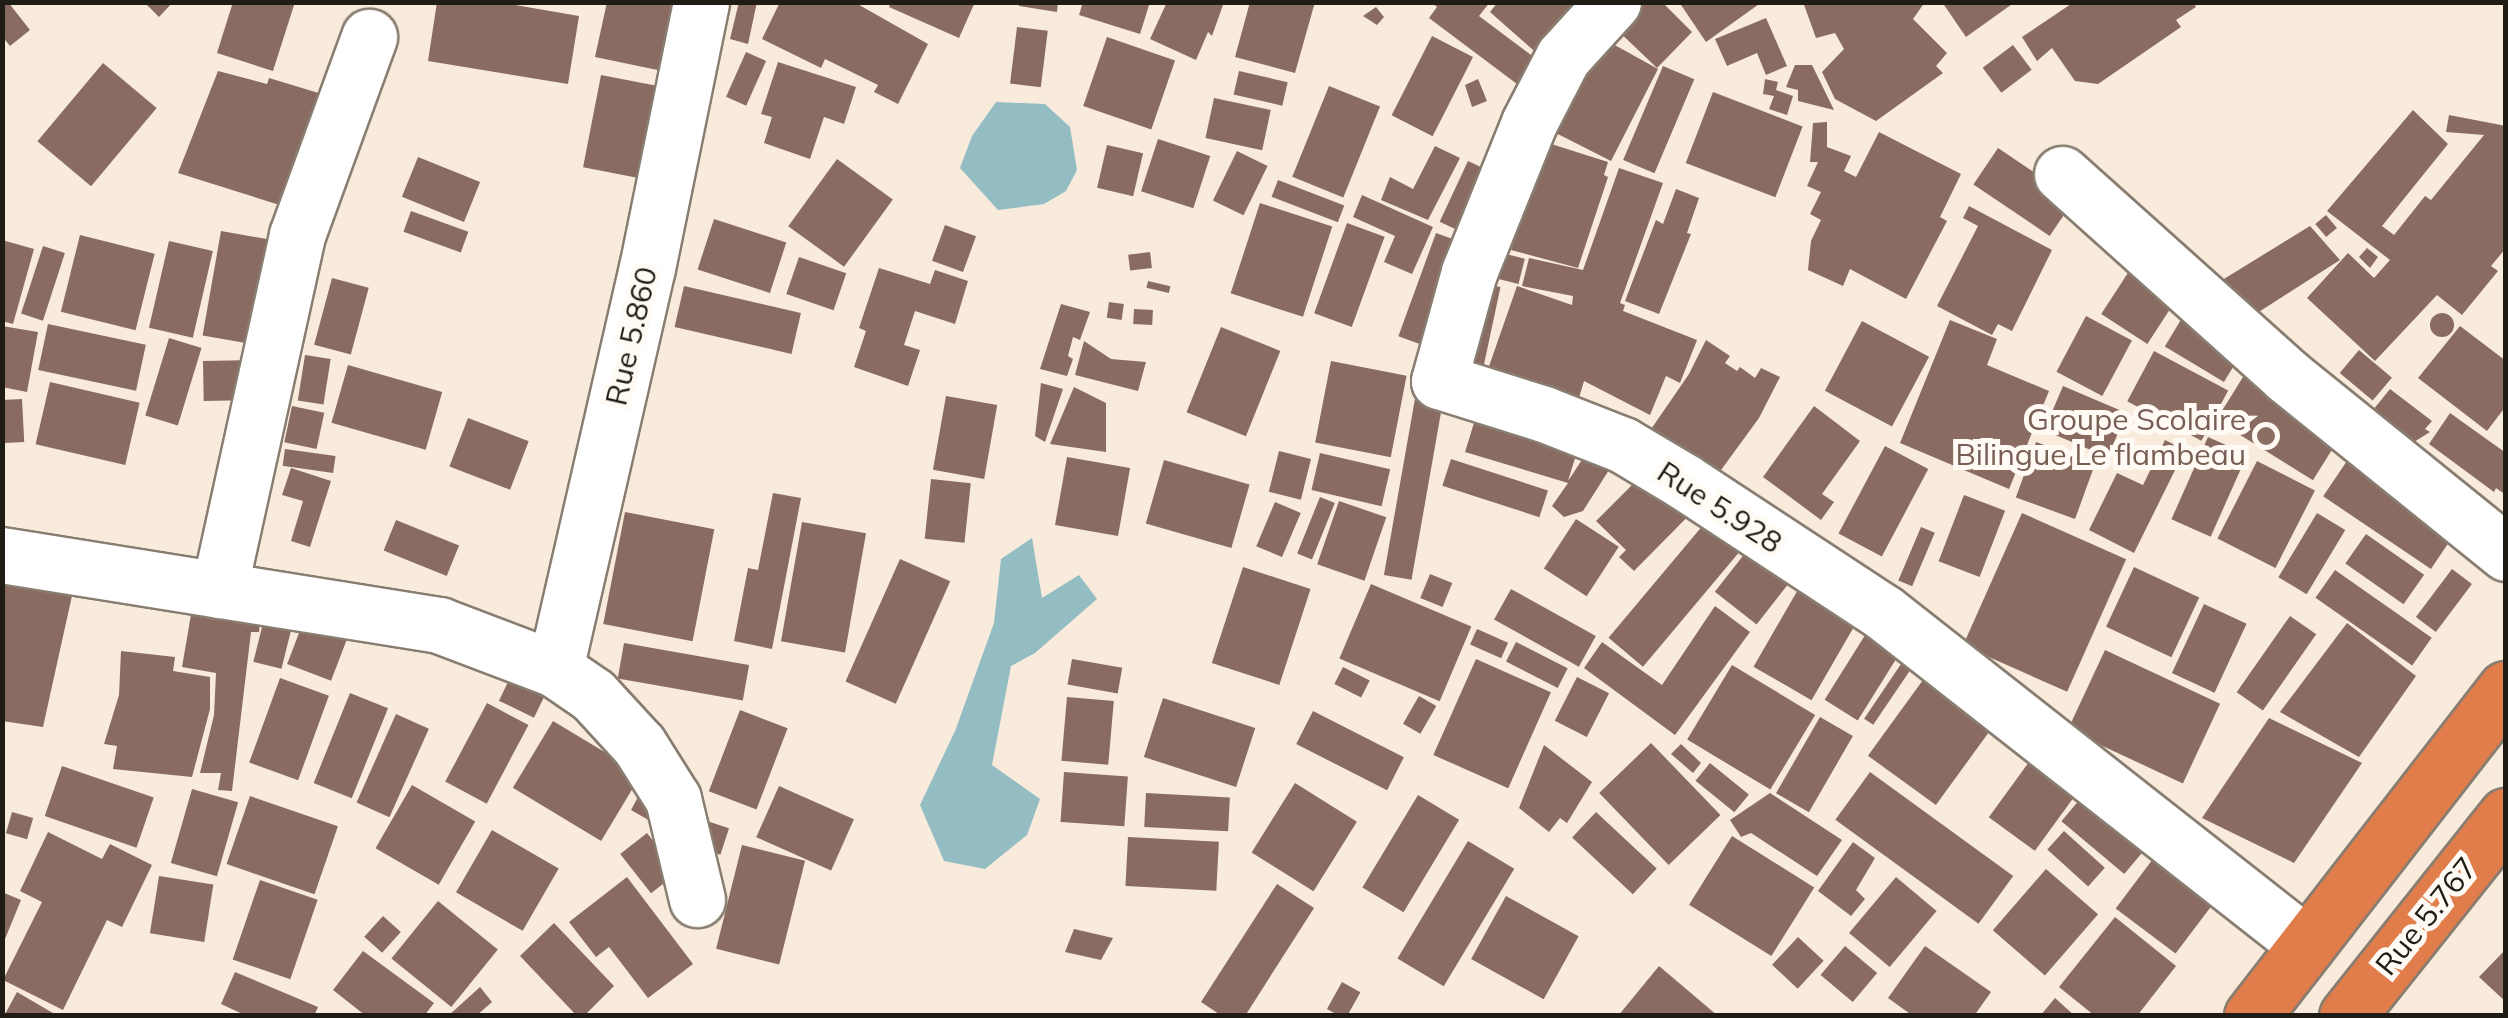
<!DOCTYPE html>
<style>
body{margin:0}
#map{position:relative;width:2508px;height:1018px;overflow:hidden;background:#f8ebdc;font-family:Mulish,sans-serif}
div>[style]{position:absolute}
.water>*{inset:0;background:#94bcc3}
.building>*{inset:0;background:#8a6b61;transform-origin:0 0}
.round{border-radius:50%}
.roads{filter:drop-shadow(2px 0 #887d70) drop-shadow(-2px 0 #887d70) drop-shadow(0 2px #887d70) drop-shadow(0 -2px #887d70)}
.minor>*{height:55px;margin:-27.5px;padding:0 27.5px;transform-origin:27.5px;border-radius:27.5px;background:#fff}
.highway>*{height:55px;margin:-27.5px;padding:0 27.5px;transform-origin:27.5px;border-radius:27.5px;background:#e17c4b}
.dots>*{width:28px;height:28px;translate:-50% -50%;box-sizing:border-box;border:5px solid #fffaf4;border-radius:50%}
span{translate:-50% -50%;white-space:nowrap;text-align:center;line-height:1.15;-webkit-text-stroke:10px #fffaf4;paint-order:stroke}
.street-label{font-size:30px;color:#1f1b15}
.education-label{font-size:30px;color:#785e54}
.right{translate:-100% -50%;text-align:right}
.frame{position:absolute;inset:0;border:5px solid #1f1b15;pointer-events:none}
</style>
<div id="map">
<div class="water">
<i style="clip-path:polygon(996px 102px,1045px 104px,1070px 127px,1077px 170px,1066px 191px,1044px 204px,998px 210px,960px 168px,972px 136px)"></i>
<i style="clip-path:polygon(1032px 538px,1042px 598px,1079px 575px,1097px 599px,1035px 653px,1011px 666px,992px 765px,1040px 799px,1027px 835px,985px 869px,944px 861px,920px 805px,955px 731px,994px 623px,1001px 559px)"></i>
</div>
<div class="building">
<i style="clip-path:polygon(2px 2px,8px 2px,30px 30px,10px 46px,2px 36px)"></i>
<i style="clip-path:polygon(144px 2px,173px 2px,159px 17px)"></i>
<i style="clip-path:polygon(233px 2px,295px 2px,273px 71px,217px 53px)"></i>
<i style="clip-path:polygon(437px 2px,498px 2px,579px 16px,568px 84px,428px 61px)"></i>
<i style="clip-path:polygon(607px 2px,687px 2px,672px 73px,595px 57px)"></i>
<i style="clip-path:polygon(739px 2px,757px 2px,748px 44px,730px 39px)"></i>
<i style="clip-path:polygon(780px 2px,854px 2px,928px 44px,898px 104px,874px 92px,878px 85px,825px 59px,821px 68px,762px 39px)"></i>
<i style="clip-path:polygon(891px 2px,975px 2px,959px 38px,889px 7px)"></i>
<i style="clip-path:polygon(1019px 2px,1058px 2px,1057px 12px,1019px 6px)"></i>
<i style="clip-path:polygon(1083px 2px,1150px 2px,1140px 34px,1079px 15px)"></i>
<i style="clip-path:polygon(1167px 2px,1224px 2px,1212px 36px,1208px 32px,1196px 60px,1150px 39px)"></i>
<i style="clip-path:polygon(1250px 2px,1315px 2px,1295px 73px,1235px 57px)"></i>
<i style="clip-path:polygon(1432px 2px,1490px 2px,1479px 16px,1547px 67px,1529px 93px,1429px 18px,1437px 7px)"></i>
<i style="clip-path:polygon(1498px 2px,1585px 2px,1540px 56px,1490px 12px)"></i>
<i style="clip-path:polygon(1635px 2px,1662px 2px,1692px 32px,1657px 68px,1613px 26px)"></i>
<i style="clip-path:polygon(1679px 2px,1762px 2px,1706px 42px)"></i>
<i style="clip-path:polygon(1803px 2px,1925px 2px,1913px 19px,1947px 53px,1936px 66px,1943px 73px,1876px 121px,1835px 99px,1822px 72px,1844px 49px,1835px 33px,1816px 38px)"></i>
<i style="clip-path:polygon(1942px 2px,2015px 2px,1966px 37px)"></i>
<i style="clip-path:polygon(2074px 2px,2193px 2px,2196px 7px,2176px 20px,2181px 27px,2098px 84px,2075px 81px,2052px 48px,2037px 61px,2022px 37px)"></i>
<i style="clip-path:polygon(1376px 7px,1384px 17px,1377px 25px,1363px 16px)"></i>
<i style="clip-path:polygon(1766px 18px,1787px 66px,1766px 75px,1757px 53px,1727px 66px,1715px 39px)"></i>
<i style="left:1017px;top:27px;width:31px;height:57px;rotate:7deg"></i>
<i style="clip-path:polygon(1593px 33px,1658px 69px,1611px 161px,1546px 128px,1576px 76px,1584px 80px,1596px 56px)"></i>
<i style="left:1432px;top:36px;width:46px;height:89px;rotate:27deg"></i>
<i style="left:1107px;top:37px;width:72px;height:73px;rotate:19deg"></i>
<i style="left:2013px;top:45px;width:31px;height:38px;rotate:53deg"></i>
<i style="left:746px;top:52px;width:22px;height:49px;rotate:24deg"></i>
<i style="clip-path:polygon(778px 62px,856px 87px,844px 124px,824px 117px,810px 159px,764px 143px,772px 117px,761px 114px)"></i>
<i style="left:103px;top:63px;width:70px;height:102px;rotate:40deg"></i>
<i style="clip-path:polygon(1795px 65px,1812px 65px,1834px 110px,1798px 101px,1798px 90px,1786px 87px)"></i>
<i style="left:1663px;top:66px;width:34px;height:102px;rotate:23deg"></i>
<i style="clip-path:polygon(218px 71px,267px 84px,269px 78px,335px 98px,286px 207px,178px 173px)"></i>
<i style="left:1239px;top:71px;width:50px;height:24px;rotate:13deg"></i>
<i style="left:601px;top:75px;width:71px;height:94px;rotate:11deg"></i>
<i style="clip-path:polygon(1478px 79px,1487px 101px,1472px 107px,1465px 85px)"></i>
<i style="clip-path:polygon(1765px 79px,1778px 82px,1776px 90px,1793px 96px,1787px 115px,1769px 109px,1774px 96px,1763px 94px)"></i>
<i style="left:1329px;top:86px;width:55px;height:98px;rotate:22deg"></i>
<i style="left:1713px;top:92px;width:96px;height:76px;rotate:21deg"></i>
<i style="left:1214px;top:98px;width:58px;height:41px;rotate:12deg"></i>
<i style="clip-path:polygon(2413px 110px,2448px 144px,2382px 226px,2394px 235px,2425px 196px,2431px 200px,2484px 135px,2446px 132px,2449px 115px,2506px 126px,2506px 248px,2491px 266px,2498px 271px,2462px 315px,2437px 295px,2375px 361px,2307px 298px,2348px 253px,2374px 278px,2390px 260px,2327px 211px)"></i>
<i style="clip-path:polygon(1827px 122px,1827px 147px,1851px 156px,1844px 171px,1856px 177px,1879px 132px,1961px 174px,1940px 217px,1947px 221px,1906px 299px,1850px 269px,1843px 286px,1808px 270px,1811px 241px,1821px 220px,1810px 214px,1821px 192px,1807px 186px,1818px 162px,1810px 162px,1813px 123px)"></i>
<i style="left:1158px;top:139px;width:55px;height:55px;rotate:18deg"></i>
<i style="clip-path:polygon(1545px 142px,1608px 162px,1604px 175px,1608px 177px,1578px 268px,1511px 250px)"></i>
<i style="left:1107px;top:145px;width:37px;height:44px;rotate:13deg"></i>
<i style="clip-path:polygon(1435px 146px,1460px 158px,1428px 220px,1381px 200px,1390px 177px,1413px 189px)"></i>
<i style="left:1998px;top:148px;width:92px;height:44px;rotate:34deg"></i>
<i style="left:1237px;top:151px;width:34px;height:55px;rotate:26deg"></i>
<i style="left:418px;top:157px;width:67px;height:43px;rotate:22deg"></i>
<i style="left:837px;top:159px;width:69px;height:83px;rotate:36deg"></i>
<i style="left:1468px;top:161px;width:33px;height:67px;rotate:25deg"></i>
<i style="clip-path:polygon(1619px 168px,1663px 183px,1620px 303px,1625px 305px,1623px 311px,1697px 340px,1680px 383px,1666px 376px,1650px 415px,1584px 381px,1578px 401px,1487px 372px,1517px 286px,1572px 305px,1573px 296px,1522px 286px,1529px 258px,1583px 270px)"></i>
<i style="left:1278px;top:180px;width:71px;height:18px;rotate:21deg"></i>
<i style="clip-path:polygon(1676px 189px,1699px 198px,1687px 233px,1691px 234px,1659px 314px,1625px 301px,1656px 220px,1663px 224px)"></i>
<i style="clip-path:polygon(1362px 195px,1433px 227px,1412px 274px,1384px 262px,1395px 236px,1353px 217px)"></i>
<i style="left:1260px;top:203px;width:76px;height:95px;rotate:18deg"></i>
<i style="clip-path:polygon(1969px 206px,2052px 250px,2012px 331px,1998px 324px,1992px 335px,1937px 306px,1978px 226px,1963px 218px)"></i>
<i style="left:411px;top:211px;width:61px;height:22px;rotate:20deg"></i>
<i style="left:2326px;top:215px;width:17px;height:14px;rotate:50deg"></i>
<i style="left:714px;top:219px;width:76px;height:53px;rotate:18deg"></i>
<i style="left:1347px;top:223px;width:40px;height:96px;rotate:20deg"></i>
<i style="left:945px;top:225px;width:33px;height:38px;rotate:20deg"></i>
<i style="clip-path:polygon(2310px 226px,2340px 260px,2254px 315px,2219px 282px)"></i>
<i style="left:221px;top:231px;width:81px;height:106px;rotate:10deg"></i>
<i style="left:1436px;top:233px;width:38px;height:110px;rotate:20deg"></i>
<i style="left:80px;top:235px;width:77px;height:79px;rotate:14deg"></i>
<i style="clip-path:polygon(2px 240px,34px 249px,13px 324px,2px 321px)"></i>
<i style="left:169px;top:241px;width:45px;height:89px;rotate:13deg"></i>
<i style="left:43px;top:246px;width:23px;height:71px;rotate:18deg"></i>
<i style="clip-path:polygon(2367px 248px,2378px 257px,2370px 268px,2359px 257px)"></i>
<i style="left:1486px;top:249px;width:40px;height:26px;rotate:14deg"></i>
<i style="left:1150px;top:252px;width:16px;height:22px;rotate:83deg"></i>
<i style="left:799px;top:257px;width:50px;height:39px;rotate:19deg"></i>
<i style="left:2135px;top:262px;width:55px;height:62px;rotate:33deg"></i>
<i style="clip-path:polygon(879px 268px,930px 284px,935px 270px,968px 281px,955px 324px,915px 311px,904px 345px,920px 350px,908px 386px,854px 367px,866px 331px,859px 328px)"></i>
<i style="left:332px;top:278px;width:38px;height:69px;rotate:15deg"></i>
<i style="left:1148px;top:281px;width:23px;height:7px;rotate:13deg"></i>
<i style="left:1477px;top:282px;width:24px;height:86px;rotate:12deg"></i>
<i style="left:684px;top:286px;width:120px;height:42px;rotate:13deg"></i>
<i style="left:1109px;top:302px;width:15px;height:16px;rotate:8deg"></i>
<i style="clip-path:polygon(1061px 304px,1090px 312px,1080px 340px,1073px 337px,1068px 356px,1073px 359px,1067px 376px,1040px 369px)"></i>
<i style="left:2188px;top:308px;width:69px;height:45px;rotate:31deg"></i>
<i style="left:1134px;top:309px;width:19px;height:15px;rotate:3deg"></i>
<i class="round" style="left:2430px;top:313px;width:24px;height:24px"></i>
<i style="left:2086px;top:316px;width:52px;height:63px;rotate:28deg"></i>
<i style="clip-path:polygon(1950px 320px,1997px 339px,1987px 365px,2049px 391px,2009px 489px,1900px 443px)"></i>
<i style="left:1862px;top:321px;width:76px;height:79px;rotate:28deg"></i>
<i style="left:48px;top:324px;width:100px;height:47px;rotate:12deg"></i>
<i style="clip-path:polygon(2px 326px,38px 332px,27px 392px,2px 387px)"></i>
<i style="clip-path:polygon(2460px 326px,2506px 361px,2506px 406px,2487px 431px,2418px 378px)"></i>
<i style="left:1221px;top:327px;width:64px;height:92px;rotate:22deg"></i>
<i style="left:169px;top:338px;width:34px;height:81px;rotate:17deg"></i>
<i style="clip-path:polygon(1706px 340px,1730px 356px,1725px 363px,1737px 371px,1740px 367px,1755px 378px,1761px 368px,1780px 377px,1759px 418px,1713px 481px,1712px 492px,1634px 571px,1619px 557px,1626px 550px,1596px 521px,1668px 449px,1647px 435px,1689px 374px)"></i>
<i style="clip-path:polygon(1084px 341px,1111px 359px,1146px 362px,1138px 391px,1075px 375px)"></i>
<i style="left:2359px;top:350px;width:43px;height:30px;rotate:40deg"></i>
<i style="left:2154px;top:351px;width:84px;height:57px;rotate:28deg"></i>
<i style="left:305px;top:355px;width:26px;height:46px;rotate:9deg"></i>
<i style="left:259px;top:360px;width:40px;height:56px;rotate:89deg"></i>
<i style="left:1331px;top:361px;width:77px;height:83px;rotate:11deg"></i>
<i style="left:348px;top:365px;width:98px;height:60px;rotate:16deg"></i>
<i style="left:2248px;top:369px;width:114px;height:60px;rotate:32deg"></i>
<i style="left:1419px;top:376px;width:28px;height:202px;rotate:10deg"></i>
<i style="left:50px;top:382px;width:92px;height:64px;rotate:13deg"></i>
<i style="clip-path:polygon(1041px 383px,1063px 389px,1045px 442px,1035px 436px)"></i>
<i style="clip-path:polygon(1486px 384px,1588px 416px,1568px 481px,1607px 422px,1634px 445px,1614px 473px,1609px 470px,1583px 511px,1564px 517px,1552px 506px,1568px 483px,1465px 452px)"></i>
<i style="left:2063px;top:386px;width:69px;height:48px;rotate:23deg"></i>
<i style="clip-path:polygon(1074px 387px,1106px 403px,1106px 452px,1050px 444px)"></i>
<i style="clip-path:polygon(2390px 389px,2432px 421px,2425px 429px,2430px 432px,2414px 442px,2373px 410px)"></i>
<i style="left:946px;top:396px;width:52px;height:75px;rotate:10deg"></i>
<i style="left:22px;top:399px;width:43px;height:20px;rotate:87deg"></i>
<i style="left:292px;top:406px;width:33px;height:37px;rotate:12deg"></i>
<i style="clip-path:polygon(1814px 406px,1860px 441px,1822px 494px,1834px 502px,1821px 520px,1763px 477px)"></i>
<i style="clip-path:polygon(2450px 413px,2506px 453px,2506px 495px,2496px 488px,2494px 492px,2429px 444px)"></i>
<i style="left:468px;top:418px;width:65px;height:52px;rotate:21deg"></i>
<i style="left:2208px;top:437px;width:43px;height:90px;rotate:24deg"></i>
<i style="clip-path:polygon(2165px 440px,2185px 450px,2134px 553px,2089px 530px,2117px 473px,2143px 485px)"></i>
<i style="left:2036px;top:442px;width:63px;height:59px;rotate:20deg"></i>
<i style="left:1885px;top:446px;width:49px;height:99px;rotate:28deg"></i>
<i style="left:285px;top:449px;width:51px;height:17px;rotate:8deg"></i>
<i style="left:2355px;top:449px;width:130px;height:57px;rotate:34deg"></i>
<i style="left:1279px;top:451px;width:33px;height:42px;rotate:14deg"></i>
<i style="left:1320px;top:453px;width:72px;height:38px;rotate:13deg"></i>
<i style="left:1067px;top:457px;width:64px;height:69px;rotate:10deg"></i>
<i style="left:1451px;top:459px;width:102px;height:28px;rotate:18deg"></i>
<i style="left:1164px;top:460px;width:89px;height:66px;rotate:16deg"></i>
<i style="left:2257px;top:461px;width:65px;height:87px;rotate:27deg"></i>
<i style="clip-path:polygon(291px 468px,331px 481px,310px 547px,291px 541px,303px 501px,282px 495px)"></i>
<i style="left:931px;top:479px;width:40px;height:60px;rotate:6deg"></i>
<i style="clip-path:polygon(773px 493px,801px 498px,772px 649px,734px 641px,748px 568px,758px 570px)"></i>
<i style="left:1730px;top:493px;width:45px;height:189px;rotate:40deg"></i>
<i style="left:1964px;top:495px;width:44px;height:71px;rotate:21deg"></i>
<i style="left:1320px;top:497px;width:16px;height:61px;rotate:22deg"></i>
<i style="left:1339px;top:501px;width:50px;height:67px;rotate:19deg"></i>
<i style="left:1275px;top:502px;width:28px;height:48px;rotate:23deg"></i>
<i style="left:625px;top:512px;width:91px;height:114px;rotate:11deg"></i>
<i style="left:2022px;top:513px;width:114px;height:145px;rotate:24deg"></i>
<i style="left:2317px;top:513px;width:33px;height:75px;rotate:31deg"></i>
<i style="left:1576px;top:519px;width:51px;height:59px;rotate:33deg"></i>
<i style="left:396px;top:520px;width:68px;height:33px;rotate:22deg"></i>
<i style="left:802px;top:522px;width:65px;height:121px;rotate:10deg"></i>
<i style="left:1921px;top:527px;width:15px;height:58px;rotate:23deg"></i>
<i style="left:2366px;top:534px;width:71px;height:36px;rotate:35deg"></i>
<i style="left:1753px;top:543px;width:53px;height:62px;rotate:38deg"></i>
<i style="left:1818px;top:555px;width:67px;height:129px;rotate:30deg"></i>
<i style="clip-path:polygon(2px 558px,77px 573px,43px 727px,2px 721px)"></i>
<i style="left:900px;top:559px;width:55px;height:134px;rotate:24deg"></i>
<i style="left:1243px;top:567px;width:71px;height:101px;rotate:18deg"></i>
<i style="left:2134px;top:567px;width:72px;height:66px;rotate:25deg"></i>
<i style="left:2452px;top:569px;width:25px;height:60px;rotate:37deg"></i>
<i style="left:2335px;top:570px;width:118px;height:34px;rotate:35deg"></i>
<i style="left:1430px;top:574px;width:24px;height:26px;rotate:22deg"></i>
<i style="left:1371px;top:584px;width:109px;height:81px;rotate:23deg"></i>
<i style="left:1511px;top:589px;width:97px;height:35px;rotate:29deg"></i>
<i style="left:271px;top:591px;width:29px;height:73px;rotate:14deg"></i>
<i style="clip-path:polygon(194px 597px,262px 604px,259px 632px,251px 632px,232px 791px,218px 790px,221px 773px,200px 773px,214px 715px,216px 673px,182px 667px)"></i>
<i style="left:2204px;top:604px;width:47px;height:76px;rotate:25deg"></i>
<i style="clip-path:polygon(1715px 606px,1750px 632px,1675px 735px,1584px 668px,1602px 642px,1662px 685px)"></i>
<i style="left:309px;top:607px;width:47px;height:61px;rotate:21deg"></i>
<i style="left:2290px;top:616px;width:32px;height:93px;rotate:35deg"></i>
<i style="clip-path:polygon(2347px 623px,2416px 676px,2359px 757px,2280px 712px)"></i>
<i style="left:1477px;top:629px;width:34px;height:17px;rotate:24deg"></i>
<i style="left:1867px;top:632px;width:39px;height:80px;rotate:32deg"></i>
<i style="left:1952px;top:640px;width:84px;height:143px;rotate:36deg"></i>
<i style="left:1516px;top:642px;width:58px;height:22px;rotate:27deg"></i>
<i style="left:624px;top:643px;width:127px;height:36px;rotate:10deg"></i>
<i style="left:2105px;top:650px;width:127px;height:88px;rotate:25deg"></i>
<i style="clip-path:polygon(121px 651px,175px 657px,173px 671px,210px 677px,210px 709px,192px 777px,113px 769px,117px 746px,104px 744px,119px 695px)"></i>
<i style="left:1072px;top:659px;width:51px;height:26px;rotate:10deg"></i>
<i style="left:1476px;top:659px;width:82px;height:105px;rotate:24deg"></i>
<i style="left:1901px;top:664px;width:11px;height:66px;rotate:34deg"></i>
<i style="left:1732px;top:665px;width:97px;height:87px;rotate:31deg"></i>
<i style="left:1343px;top:667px;width:30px;height:19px;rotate:27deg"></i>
<i style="left:1577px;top:677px;width:36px;height:49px;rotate:27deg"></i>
<i style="left:280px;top:678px;width:52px;height:90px;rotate:20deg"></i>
<i style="left:509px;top:680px;width:39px;height:23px;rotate:26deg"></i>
<i style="left:350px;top:693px;width:41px;height:97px;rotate:22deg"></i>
<i style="left:1419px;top:696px;width:20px;height:32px;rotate:30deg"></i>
<i style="left:1067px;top:697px;width:47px;height:64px;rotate:5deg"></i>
<i style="left:1163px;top:698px;width:97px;height:62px;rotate:18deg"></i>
<i style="left:487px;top:703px;width:47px;height:89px;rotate:28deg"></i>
<i style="left:740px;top:710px;width:51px;height:87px;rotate:21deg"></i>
<i style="left:1313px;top:711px;width:102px;height:37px;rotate:27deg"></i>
<i style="left:396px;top:714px;width:36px;height:97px;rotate:24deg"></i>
<i style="left:1820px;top:717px;width:38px;height:88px;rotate:30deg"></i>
<i style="clip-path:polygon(2269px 718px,2362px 763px,2294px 863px,2202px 818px)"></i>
<i style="left:553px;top:721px;width:103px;height:78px;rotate:31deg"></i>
<i style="left:1651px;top:743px;width:100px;height:72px;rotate:46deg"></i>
<i style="clip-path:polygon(1681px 744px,1701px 763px,1693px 773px,1671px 754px)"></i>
<i style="clip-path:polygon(1544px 745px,1592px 782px,1567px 823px,1560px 818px,1549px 832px,1519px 808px)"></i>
<i style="left:2037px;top:751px;width:57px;height:82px;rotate:36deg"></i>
<i style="left:1710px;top:763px;width:50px;height:23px;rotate:39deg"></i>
<i style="left:62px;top:766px;width:97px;height:53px;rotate:19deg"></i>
<i style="left:1064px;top:772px;width:64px;height:50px;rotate:4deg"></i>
<i style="left:1870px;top:772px;width:177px;height:59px;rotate:36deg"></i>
<i style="clip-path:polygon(651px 773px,652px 822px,631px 810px)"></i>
<i style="left:1295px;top:783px;width:73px;height:82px;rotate:32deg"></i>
<i style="left:412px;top:785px;width:73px;height:73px;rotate:30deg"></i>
<i style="left:779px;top:786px;width:82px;height:56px;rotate:24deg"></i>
<i style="left:2091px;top:786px;width:82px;height:46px;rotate:40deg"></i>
<i style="left:192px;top:789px;width:48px;height:77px;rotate:16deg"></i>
<i style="left:1146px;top:793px;width:84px;height:34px;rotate:3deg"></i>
<i style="clip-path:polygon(1770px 793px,1842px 840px,1817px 876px,1751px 833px,1741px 837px,1730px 820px)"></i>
<i style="left:1418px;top:795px;width:48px;height:108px;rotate:31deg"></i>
<i style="left:250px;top:796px;width:93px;height:72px;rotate:19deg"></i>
<i style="left:12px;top:812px;width:22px;height:22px;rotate:16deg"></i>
<i style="left:1596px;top:812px;width:83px;height:35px;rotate:43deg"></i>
<i style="left:710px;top:822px;width:20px;height:28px;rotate:18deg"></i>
<i style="left:492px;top:830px;width:77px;height:72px;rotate:30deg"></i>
<i style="left:2064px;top:831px;width:55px;height:25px;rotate:42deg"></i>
<i style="clip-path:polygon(48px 832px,102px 859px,110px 844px,152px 865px,122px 927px,107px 920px,63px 1010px,3px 980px,42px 902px,20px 891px)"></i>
<i style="left:647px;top:833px;width:50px;height:34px;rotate:52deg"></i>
<i style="left:1732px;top:836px;width:97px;height:81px;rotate:32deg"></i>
<i style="left:1128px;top:837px;width:91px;height:49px;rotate:3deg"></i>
<i style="left:2168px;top:839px;width:75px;height:87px;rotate:37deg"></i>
<i style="left:1468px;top:841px;width:54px;height:137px;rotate:31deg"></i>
<i style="clip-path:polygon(1853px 842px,1875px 858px,1856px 890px,1865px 899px,1851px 916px,1818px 891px)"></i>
<i style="left:742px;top:845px;width:65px;height:107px;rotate:14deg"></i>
<i style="left:2046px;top:869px;width:69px;height:81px;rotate:41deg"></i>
<i style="left:159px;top:876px;width:55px;height:58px;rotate:9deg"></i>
<i style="clip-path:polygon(627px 877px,693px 964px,648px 998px,609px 947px,596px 957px,569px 922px)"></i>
<i style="left:1896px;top:877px;width:53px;height:73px;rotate:40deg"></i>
<i style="left:260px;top:880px;width:61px;height:84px;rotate:19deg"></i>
<i style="clip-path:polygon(1277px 884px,1314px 908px,1245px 1016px,1222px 1016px,1201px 1002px)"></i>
<i style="clip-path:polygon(2px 892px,21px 900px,3px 944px,2px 944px)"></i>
<i style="left:1506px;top:896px;width:83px;height:72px;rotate:29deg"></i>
<i style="left:438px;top:901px;width:77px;height:74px;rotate:39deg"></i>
<i style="left:383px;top:916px;width:24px;height:28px;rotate:42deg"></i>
<i style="clip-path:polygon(2115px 917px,2176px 966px,2137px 1016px,2095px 1016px,2059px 987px)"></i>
<i style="clip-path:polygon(554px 923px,614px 986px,584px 1016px,577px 1016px,520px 956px)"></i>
<i style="clip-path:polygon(1074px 929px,1113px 938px,1101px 960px,1065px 952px)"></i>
<i style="left:1798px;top:937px;width:35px;height:38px;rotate:43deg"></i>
<i style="left:1845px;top:946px;width:42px;height:38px;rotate:40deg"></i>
<i style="clip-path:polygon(1925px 946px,1991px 992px,1974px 1016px,1913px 1016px,1888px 998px)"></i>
<i style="clip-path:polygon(2506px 949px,2506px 1002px,2479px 977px)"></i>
<i style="clip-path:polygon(363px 951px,434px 1003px,424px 1016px,366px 1016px,333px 990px)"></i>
<i style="clip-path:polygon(1659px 966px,1718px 1016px,1618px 1016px)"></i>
<i style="clip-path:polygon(235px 972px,318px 1007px,314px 1016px,247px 1016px,221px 1004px)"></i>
<i style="left:1342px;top:982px;width:21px;height:31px;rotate:29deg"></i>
<i style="clip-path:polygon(480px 987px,492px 1002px,476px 1016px,448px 1016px)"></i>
<i style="clip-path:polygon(17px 992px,58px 1016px,4px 1016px)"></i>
<i style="clip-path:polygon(2055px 998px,2075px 1016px,2040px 1016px)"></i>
</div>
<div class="roads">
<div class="minor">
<i style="left:1613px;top:2px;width:74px;rotate:132.3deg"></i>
<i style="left:1563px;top:57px;width:74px;rotate:117.3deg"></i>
<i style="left:1529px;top:123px;width:161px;rotate:111.9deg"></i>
<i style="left:1469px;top:272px;width:113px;rotate:105.4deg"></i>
<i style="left:1439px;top:381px;width:110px;rotate:17.4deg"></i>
<i style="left:1544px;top:414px;width:85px;rotate:21.4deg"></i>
<i style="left:1623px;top:445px;width:72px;rotate:30.8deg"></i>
<i style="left:1685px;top:482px;width:237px;rotate:33.3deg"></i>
<i style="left:1883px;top:612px;width:539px;rotate:38.15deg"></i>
<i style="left:2062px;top:174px;width:302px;rotate:41.9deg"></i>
<i style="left:2287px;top:376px;width:282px;rotate:38.9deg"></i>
<i style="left:2px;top:555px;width:443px;rotate:9.1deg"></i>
<i style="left:439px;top:625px;width:124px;rotate:20.8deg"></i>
<i style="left:555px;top:669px;width:46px;rotate:34.4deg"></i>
<i style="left:593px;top:695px;width:68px;rotate:47.4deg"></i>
<i style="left:639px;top:745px;width:64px;rotate:57.8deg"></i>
<i style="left:673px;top:799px;width:103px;rotate:76.5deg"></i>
<i style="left:219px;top:590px;width:363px;rotate:-77.6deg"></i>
<i style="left:297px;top:235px;width:211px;rotate:-70deg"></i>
<i style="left:555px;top:669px;width:411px;rotate:-77.1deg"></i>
<i style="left:647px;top:268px;width:271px;rotate:-78.5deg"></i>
</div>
<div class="highway">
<i style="left:2252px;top:1016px;width:414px;rotate:-52.2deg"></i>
<i style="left:2347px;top:1016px;width:256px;rotate:-51.5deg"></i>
</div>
</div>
<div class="dots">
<i style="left:2266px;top:436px;background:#8d6e63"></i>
</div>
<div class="street-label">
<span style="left:631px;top:336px;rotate:-77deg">Rue 5.860</span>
<span style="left:1720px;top:507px;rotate:33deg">Rue 5.928</span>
<span style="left:2426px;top:916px;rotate:-51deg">Rue 5.767</span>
</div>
<div class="education-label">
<span class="right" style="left:2246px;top:436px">Groupe Scolaire<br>Bilingue Le flambeau</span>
</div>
<div class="frame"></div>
</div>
